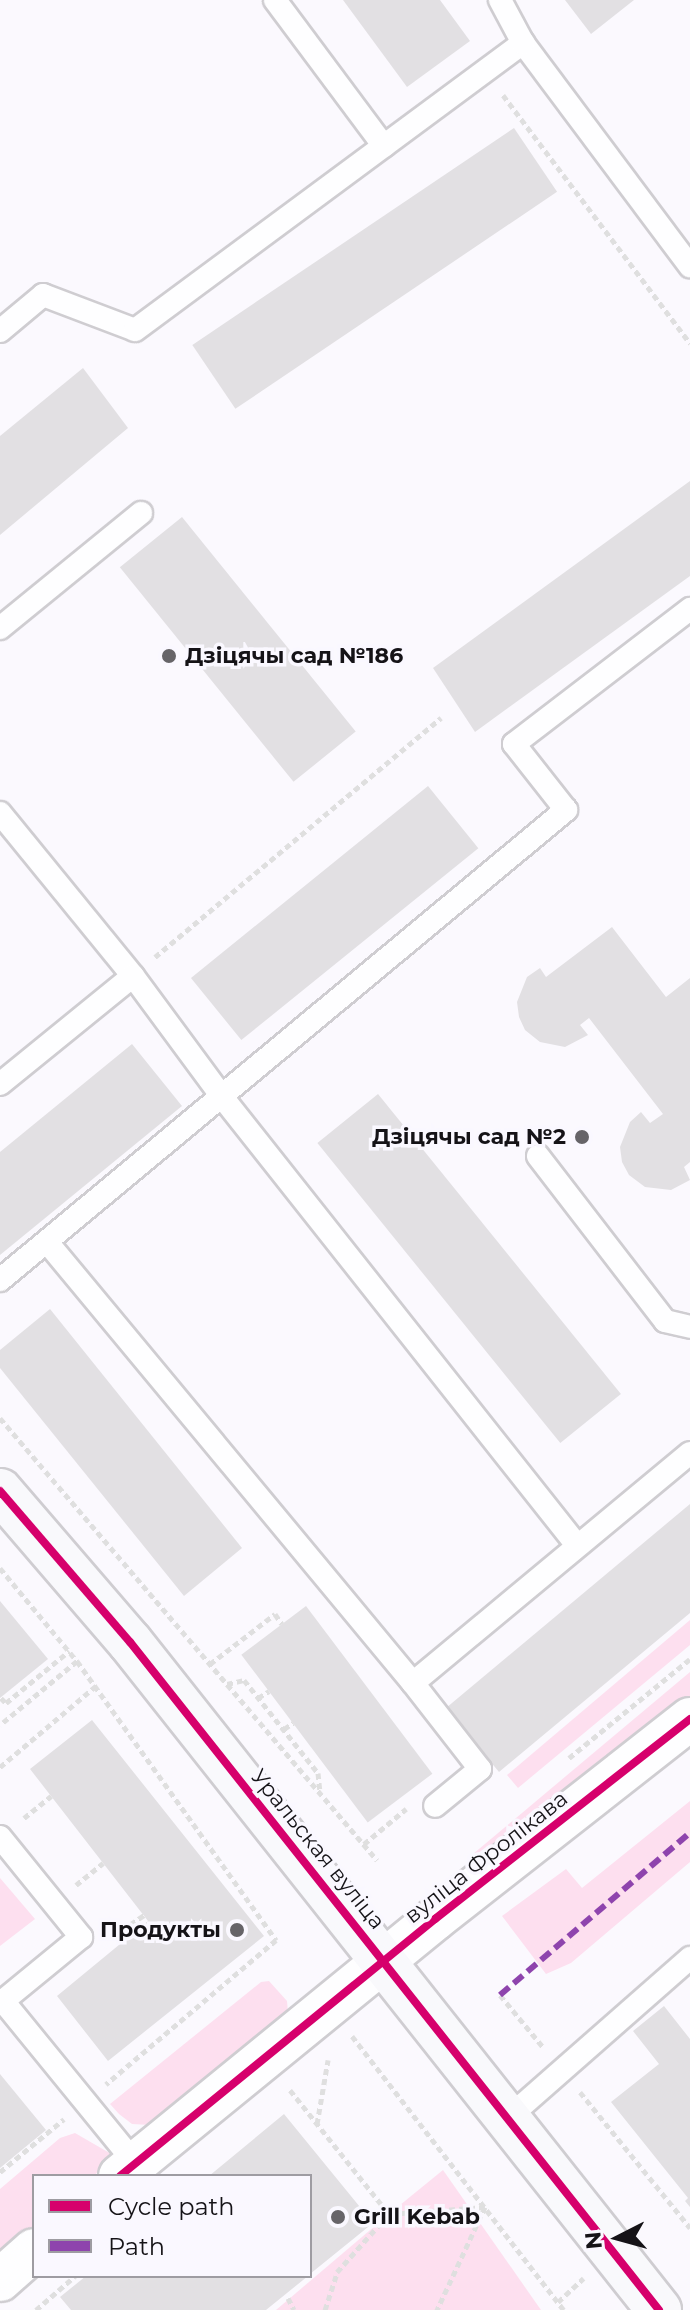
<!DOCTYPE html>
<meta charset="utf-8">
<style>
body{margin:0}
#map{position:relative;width:690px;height:2310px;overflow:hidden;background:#fbf9fe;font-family:Montserrat,sans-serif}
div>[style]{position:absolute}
.green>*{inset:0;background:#fddfef}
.building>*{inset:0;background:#e2e0e3;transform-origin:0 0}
.path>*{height:5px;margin-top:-2.5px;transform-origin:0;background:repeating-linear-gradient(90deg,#dfdfdf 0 6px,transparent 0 10px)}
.roads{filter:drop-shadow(2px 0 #cfcdd1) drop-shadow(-2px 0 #cfcdd1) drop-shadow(0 2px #cfcdd1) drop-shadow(0 -2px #cfcdd1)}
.lane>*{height:22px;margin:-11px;padding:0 11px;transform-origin:11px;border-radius:11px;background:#fefeff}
.street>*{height:42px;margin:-21px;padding:0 21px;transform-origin:21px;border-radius:21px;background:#fefeff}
.secondary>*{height:44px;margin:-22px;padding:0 22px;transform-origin:22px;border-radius:22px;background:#f9f9fc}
.quiet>*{height:6px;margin-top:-3px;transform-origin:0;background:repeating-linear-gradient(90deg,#8e44ad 0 12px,transparent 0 18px)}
.cycleway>*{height:8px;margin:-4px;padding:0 4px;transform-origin:4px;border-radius:4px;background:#d6006c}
.dots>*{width:22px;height:22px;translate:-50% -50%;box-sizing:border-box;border:4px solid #faf8ff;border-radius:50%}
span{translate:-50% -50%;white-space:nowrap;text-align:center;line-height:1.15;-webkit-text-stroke:7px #faf8ff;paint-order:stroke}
.poi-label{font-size:22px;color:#151317;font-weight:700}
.left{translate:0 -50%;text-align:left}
.right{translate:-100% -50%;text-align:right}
.street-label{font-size:22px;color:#151317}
.legend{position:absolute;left:32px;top:2174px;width:280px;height:104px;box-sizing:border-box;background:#faf8ff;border:2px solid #9e9ca2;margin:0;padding:10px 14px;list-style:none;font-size:24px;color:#151317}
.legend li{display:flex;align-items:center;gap:16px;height:40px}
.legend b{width:40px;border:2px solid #9e9ca2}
.north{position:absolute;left:578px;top:2198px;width:80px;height:80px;-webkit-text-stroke:6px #faf8ff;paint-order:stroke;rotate:264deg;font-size:22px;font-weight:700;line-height:32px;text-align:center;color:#151317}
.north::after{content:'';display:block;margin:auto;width:28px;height:36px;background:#151317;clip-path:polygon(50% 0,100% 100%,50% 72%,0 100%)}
</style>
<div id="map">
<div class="green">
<i style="clip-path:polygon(690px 1620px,690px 1645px,518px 1788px,507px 1775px)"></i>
<i style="clip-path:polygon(690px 1672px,690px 1698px,494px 1857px,480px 1860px,473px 1854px)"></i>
<i style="clip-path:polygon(690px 1801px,690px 1862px,571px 1963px,546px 1974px,502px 1916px,566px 1869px,582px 1888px)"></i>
<i style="clip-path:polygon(0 1878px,35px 1919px,0 1946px)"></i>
<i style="clip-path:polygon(269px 1981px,287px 2001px,288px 2013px,150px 2125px,132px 2124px,119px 2114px,110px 2104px,261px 1982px)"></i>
<i style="clip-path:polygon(75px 2133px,113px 2155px,94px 2176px,34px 2176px,34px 2227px,0 2254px,0 2189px,60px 2138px)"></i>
<i style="clip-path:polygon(443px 2170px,541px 2310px,276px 2310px,389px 2214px)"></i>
</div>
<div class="building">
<i style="clip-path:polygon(343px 0,440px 0,470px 41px,407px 87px)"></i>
<i style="clip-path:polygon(565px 0,634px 0,591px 34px)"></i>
<i style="left:514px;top:128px;width:77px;height:388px;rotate:56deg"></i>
<i style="clip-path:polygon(83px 368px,128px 428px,0 535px,0 436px)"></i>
<i style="clip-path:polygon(690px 481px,690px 576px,475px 732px,433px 668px)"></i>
<i style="left:182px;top:517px;width:276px;height:80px;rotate:51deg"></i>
<i style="left:428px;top:786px;width:80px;height:305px;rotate:51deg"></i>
<i style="clip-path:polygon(612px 927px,666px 997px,690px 978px,690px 1162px,684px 1167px,690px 1180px,671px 1190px,645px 1187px,629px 1175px,622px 1162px,620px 1147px,630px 1122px,641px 1112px,650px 1123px,663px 1114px,589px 1018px,580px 1025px,588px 1035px,565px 1047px,540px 1042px,525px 1030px,519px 1017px,517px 1002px,527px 977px,540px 968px,546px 977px)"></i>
<i style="clip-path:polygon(132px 1044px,182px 1106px,0 1255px,0 1152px)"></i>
<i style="left:378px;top:1094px;width:386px;height:78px;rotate:51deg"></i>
<i style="clip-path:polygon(50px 1309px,242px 1548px,184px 1596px,0 1368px,0 1350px)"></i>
<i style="clip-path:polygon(690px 1504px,690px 1613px,499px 1772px,446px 1708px)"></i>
<i style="clip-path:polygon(0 1601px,48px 1659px,0 1698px)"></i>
<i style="left:306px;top:1606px;width:210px;height:81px;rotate:53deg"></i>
<i style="clip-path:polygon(92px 1720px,264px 1936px,108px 2061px,57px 1996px,148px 1921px,30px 1769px)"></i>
<i style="clip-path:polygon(664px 2006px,690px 2039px,690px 2207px,685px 2201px,688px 2198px,611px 2102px,659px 2064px,633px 2031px)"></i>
<i style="clip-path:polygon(0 2074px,46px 2130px,0 2168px)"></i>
<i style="clip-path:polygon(284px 2114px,373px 2223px,310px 2274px,310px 2176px,209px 2176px)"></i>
<i style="clip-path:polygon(86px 2276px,308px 2276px,266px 2310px,71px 2310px,60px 2297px)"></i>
</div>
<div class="path">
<i style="left:503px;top:95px;width:311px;rotate:53deg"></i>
<i style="left:155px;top:957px;width:373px;rotate:-39.9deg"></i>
<i style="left:0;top:1418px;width:581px;rotate:49.54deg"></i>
<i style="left:0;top:1568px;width:121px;rotate:50.4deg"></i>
<i style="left:77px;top:1661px;width:100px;rotate:140.3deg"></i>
<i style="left:77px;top:1661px;width:343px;rotate:54.5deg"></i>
<i style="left:276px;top:1940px;width:223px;rotate:139.7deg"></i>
<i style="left:210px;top:1664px;width:82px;rotate:-37.6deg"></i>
<i style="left:275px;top:1614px;width:12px;rotate:55deg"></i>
<i style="left:227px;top:1684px;width:17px;rotate:-13deg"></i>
<i style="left:244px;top:1680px;width:119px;rotate:51.5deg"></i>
<i style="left:318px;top:1773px;width:19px;rotate:84deg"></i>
<i style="left:1px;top:1698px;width:7px;rotate:45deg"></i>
<i style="left:6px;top:1703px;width:82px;rotate:-39.5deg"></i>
<i style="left:258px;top:1698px;width:13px;rotate:-32deg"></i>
<i style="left:284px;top:1729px;width:11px;rotate:-34deg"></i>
<i style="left:569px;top:1758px;width:156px;rotate:-39.3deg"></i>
<i style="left:0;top:1767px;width:126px;rotate:-40.2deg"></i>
<i style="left:24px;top:1818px;width:35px;rotate:-39deg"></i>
<i style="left:364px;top:1844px;width:55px;rotate:-39.8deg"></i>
<i style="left:76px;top:1885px;width:35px;rotate:-39deg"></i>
<i style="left:110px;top:1932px;width:12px;rotate:-9deg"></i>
<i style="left:122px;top:1930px;width:27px;rotate:-34deg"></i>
<i style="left:500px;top:1995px;width:67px;rotate:50.4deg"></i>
<i style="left:352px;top:2036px;width:346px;rotate:52.3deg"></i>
<i style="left:290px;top:2090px;width:159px;rotate:51.4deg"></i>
<i style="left:580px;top:2092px;width:175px;rotate:51deg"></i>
<i style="left:317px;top:2124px;width:65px;rotate:-80.2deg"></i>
<i style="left:0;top:2172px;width:83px;rotate:-39.6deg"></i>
<i style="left:288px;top:2298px;width:13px;rotate:63deg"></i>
<i style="left:558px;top:2302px;width:35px;rotate:-43deg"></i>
<i style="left:36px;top:2310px;width:52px;rotate:-41.1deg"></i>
<i style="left:325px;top:2310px;width:40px;rotate:-72deg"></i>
<i style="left:337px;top:2272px;width:78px;rotate:-48.1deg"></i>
<i style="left:389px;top:2214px;width:96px;rotate:-4.2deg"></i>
<i style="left:485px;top:2207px;width:114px;rotate:115deg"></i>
</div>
<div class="roads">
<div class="lane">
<i style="left:275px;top:0;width:182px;rotate:53.3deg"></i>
<i style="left:523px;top:43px;width:279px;rotate:53.2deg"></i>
<i style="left:0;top:331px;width:56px;rotate:-39.9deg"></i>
<i style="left:43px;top:295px;width:98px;rotate:20.8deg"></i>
<i style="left:135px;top:330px;width:483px;rotate:-36.5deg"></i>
<i style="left:523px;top:43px;width:49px;rotate:-118.1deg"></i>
<i style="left:0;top:628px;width:182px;rotate:-39.2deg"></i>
<i style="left:0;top:813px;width:210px;rotate:50.8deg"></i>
<i style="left:133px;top:976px;width:152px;rotate:53.6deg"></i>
<i style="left:223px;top:1098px;width:569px;rotate:51.64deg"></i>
<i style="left:0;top:1084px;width:171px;rotate:-39.1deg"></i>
<i style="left:538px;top:1156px;width:208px;rotate:52.4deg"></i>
<i style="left:665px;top:1321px;width:26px;rotate:13deg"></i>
<i style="left:47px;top:1242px;width:573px;rotate:50.31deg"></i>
<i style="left:413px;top:1683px;width:360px;rotate:-39.7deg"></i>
<i style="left:0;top:1280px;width:736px;rotate:-39.71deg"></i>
<i style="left:566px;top:810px;width:84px;rotate:-128.2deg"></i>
<i style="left:514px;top:744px;width:222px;rotate:-37.5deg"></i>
<i style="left:413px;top:1683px;width:109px;rotate:52.1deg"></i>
<i style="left:480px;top:1769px;width:58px;rotate:140.6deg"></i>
<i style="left:0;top:1837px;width:129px;rotate:51deg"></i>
<i style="left:81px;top:1937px;width:101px;rotate:140.6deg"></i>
<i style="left:3px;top:2001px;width:209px;rotate:50.8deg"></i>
<i style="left:509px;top:2117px;width:241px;rotate:-41.3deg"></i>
</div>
<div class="street">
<i style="left:120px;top:2176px;width:407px;rotate:-39.2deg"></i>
<i style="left:435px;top:1919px;width:324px;rotate:-38.1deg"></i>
<i style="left:0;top:2280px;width:45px;rotate:-41.4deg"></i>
</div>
<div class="secondary">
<i style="left:0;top:1491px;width:199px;rotate:49.3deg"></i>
<i style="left:130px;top:1642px;width:852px;rotate:51.62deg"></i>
</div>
</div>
<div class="quiet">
<i style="left:500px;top:1995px;width:250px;rotate:-40.5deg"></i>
</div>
<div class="cycleway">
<i style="left:0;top:1491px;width:199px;rotate:49.3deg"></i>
<i style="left:130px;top:1642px;width:852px;rotate:51.62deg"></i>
<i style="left:120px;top:2176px;width:407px;rotate:-39.2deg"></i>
<i style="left:435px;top:1919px;width:324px;rotate:-38.1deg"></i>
</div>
<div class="dots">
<i style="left:169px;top:656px;background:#666468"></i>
<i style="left:582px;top:1137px;background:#666468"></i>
<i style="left:237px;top:1930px;background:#666468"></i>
<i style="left:338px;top:2217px;background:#666468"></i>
</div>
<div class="poi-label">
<span class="left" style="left:185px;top:656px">Дзіцячы сад №186</span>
<span class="right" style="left:566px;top:1137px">Дзіцячы сад №2</span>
<span class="right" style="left:221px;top:1930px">Продукты</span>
<span class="left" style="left:354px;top:2217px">Grill Kebab</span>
</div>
<div class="street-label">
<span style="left:318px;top:1849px;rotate:51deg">Уральская вуліца</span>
<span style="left:486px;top:1857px;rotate:-38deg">вуліца Фролікава</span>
</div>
<ul class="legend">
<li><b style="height:10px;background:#d6006c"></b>Cycle path</li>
<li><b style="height:10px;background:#8e44ad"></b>Path</li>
</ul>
<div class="north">N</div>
</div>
